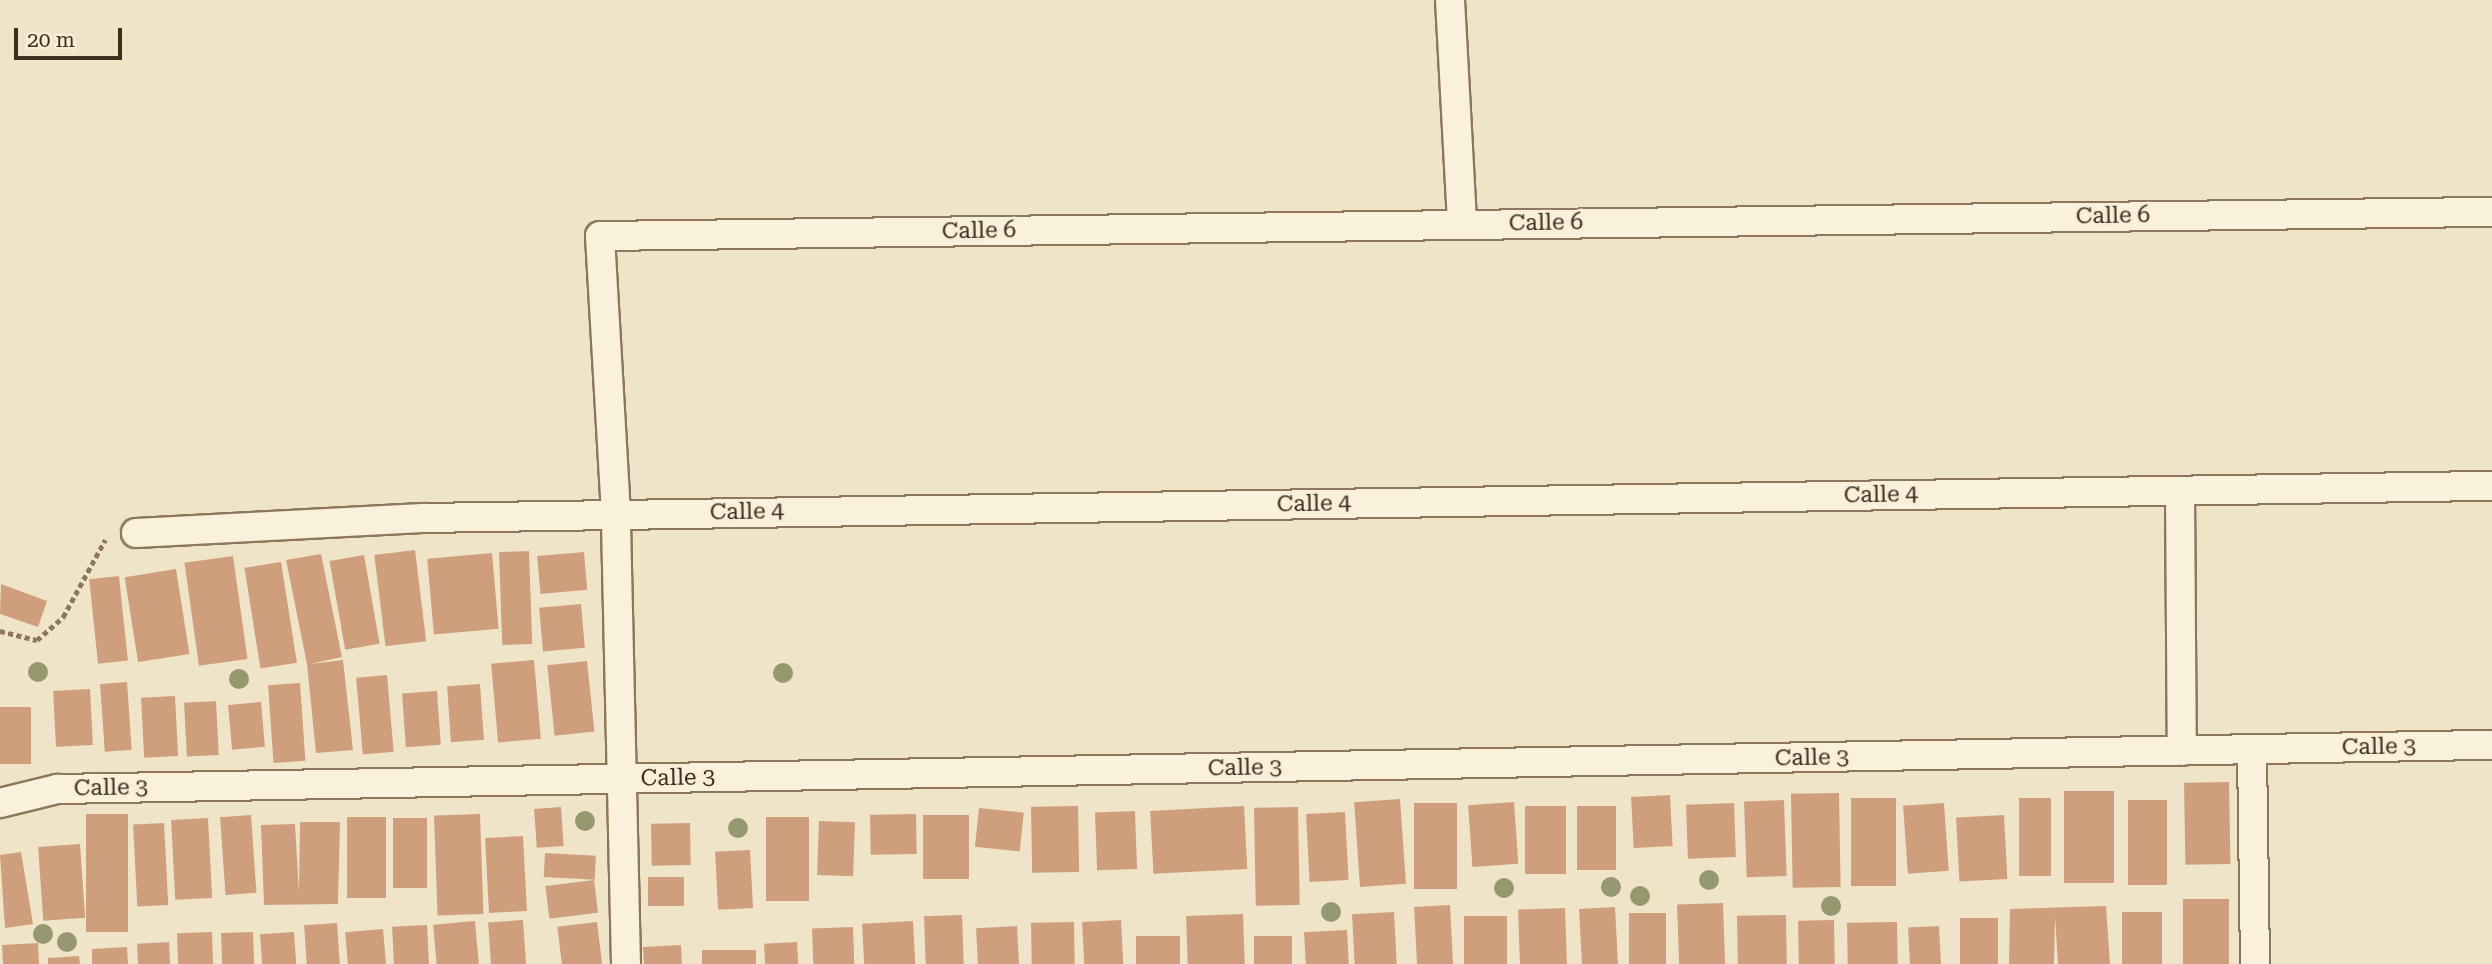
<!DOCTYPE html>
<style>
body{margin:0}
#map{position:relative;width:2492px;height:964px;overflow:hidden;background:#f0e4c8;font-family:"Roboto Serif",serif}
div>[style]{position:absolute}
.building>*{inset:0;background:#cf9f7d;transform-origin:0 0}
.path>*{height:4.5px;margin-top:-2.25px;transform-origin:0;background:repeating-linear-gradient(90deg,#8d765c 0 5px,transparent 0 8.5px)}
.roads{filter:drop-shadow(2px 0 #8d765c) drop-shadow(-2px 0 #8d765c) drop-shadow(0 2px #8d765c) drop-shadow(0 -2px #8d765c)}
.street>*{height:28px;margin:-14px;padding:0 14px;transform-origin:14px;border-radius:14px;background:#faf1dc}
.trees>*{width:20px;height:20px;margin:-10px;border-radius:50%;background:#96986f}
span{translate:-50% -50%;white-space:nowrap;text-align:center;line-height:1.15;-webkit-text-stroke:5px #f7eed8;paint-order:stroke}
.street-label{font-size:23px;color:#3d2e20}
.scale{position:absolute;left:14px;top:28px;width:108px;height:32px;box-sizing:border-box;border:4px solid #3d2e20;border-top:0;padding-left:9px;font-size:21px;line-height:24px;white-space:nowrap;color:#3d2e20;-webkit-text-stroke:5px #f7eed8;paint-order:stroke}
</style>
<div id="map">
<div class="building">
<i style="left:415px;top:550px;width:92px;height:41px;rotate:83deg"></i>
<i style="left:529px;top:551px;width:93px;height:30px;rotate:88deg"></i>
<i style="left:584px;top:552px;width:38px;height:47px;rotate:85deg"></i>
<i style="left:492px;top:553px;width:76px;height:65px;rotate:85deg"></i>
<i style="clip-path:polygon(321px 554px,342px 657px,310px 664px,343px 660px,353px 750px,316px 753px,307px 664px,286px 560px)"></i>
<i style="left:364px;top:555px;width:90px;height:35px;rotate:80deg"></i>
<i style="left:233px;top:556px;width:104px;height:49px;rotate:82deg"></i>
<i style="left:281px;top:562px;width:102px;height:37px;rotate:81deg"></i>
<i style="left:176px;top:569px;width:86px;height:52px;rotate:81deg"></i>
<i style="left:119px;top:576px;width:85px;height:30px;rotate:84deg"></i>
<i style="clip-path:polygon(1px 584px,47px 601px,38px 627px,0 614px)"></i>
<i style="left:581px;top:604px;width:44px;height:42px;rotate:85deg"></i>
<i style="left:534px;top:660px;width:79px;height:43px;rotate:85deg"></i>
<i style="left:587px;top:661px;width:71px;height:40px;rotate:84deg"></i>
<i style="left:387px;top:675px;width:77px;height:31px;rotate:85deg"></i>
<i style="left:127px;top:682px;width:68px;height:27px;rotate:86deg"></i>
<i style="left:300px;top:683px;width:78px;height:32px;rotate:86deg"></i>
<i style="left:480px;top:684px;width:56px;height:33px;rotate:86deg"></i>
<i style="left:90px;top:689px;width:56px;height:37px;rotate:87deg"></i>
<i style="left:437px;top:691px;width:54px;height:35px;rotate:86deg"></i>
<i style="left:175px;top:696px;width:60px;height:34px;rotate:87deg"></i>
<i style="left:216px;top:701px;width:54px;height:32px;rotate:87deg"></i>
<i style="left:261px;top:702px;width:45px;height:33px;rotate:85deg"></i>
<i style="left:0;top:707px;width:31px;height:57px"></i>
<i style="left:2229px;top:782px;width:82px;height:45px;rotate:89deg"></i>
<i style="left:2064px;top:791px;width:50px;height:92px"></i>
<i style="left:1839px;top:793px;width:94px;height:48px;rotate:89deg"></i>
<i style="left:1670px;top:795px;width:51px;height:39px;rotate:87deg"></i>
<i style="left:1851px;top:798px;width:45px;height:88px"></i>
<i style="left:2019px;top:798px;width:32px;height:78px"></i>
<i style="left:1400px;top:799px;width:85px;height:46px;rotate:86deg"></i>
<i style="left:1784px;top:800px;width:76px;height:40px;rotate:88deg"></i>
<i style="left:2128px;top:800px;width:39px;height:85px"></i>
<i style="left:1514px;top:802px;width:62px;height:46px;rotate:86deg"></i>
<i style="left:1414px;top:803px;width:43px;height:86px"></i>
<i style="left:1734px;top:803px;width:54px;height:48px;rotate:88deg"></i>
<i style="left:1944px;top:803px;width:68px;height:41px;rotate:86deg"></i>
<i style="left:1078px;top:806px;width:66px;height:47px;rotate:89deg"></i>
<i style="left:1244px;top:806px;width:63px;height:94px;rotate:87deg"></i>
<i style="left:1566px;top:806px;width:68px;height:41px;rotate:90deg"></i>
<i style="left:1577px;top:806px;width:39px;height:64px"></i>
<i style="left:561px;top:807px;width:39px;height:27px;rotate:86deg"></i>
<i style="left:1298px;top:807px;width:98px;height:44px;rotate:89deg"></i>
<i style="left:979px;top:808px;width:45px;height:39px;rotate:6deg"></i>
<i style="left:1135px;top:811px;width:58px;height:40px;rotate:88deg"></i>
<i style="left:1345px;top:812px;width:68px;height:39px;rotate:87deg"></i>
<i style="left:86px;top:814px;width:42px;height:118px"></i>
<i style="left:480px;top:814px;width:100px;height:46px;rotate:88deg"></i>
<i style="left:916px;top:814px;width:40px;height:46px;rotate:89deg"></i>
<i style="left:251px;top:815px;width:78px;height:31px;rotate:86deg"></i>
<i style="left:923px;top:815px;width:46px;height:64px"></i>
<i style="left:2004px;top:815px;width:64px;height:48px;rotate:87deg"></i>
<i style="left:347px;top:817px;width:39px;height:81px"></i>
<i style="left:766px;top:817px;width:43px;height:84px"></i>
<i style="left:208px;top:818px;width:80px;height:37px;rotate:87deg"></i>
<i style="left:393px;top:818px;width:34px;height:70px"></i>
<i style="left:819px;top:821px;width:36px;height:54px;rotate:2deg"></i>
<i style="clip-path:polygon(300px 822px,340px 822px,338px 904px,264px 905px,261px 825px,295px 824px,299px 892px)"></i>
<i style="left:164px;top:823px;width:82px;height:31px;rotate:87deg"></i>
<i style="left:690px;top:823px;width:42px;height:39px;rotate:89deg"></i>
<i style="left:523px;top:836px;width:75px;height:38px;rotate:87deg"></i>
<i style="left:80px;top:844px;width:74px;height:42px;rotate:86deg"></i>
<i style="left:750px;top:850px;width:58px;height:35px;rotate:87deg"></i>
<i style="clip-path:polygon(21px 852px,33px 924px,5px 928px,0 855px)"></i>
<i style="left:545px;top:853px;width:51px;height:24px;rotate:3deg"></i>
<i style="left:648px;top:877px;width:36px;height:29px"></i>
<i style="left:594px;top:880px;width:33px;height:49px;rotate:83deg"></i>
<i style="left:2183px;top:899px;width:46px;height:65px"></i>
<i style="left:1723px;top:903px;width:61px;height:46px;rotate:88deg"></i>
<i style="left:1450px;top:905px;width:59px;height:36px;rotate:87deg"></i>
<i style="clip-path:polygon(2106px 906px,2110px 964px,2058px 964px,2055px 916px,2054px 964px,2009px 964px,2010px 909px)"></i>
<i style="left:1615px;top:907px;width:57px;height:36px;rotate:87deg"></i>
<i style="left:1565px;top:908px;width:56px;height:47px;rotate:88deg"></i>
<i style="left:1394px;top:912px;width:52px;height:42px;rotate:87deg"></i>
<i style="left:2122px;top:912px;width:40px;height:52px"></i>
<i style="left:1629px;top:913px;width:37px;height:51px"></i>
<i style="left:1243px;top:914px;width:50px;height:57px;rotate:88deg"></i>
<i style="left:962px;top:915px;width:49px;height:38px;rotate:88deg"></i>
<i style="left:1786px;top:915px;width:49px;height:49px;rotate:89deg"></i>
<i style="left:1464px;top:916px;width:43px;height:48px"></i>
<i style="left:1998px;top:918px;width:46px;height:38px;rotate:90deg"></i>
<i style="left:523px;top:920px;width:44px;height:35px;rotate:86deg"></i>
<i style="left:1121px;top:920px;width:44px;height:39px;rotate:87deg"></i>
<i style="left:1834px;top:920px;width:44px;height:36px;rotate:89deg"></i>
<i style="left:475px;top:921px;width:43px;height:42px;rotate:85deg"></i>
<i style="left:913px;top:921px;width:43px;height:51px;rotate:87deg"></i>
<i style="left:597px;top:922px;width:42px;height:40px;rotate:83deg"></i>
<i style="left:1074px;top:922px;width:42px;height:43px;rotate:89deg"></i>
<i style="left:1897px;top:922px;width:42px;height:50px;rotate:89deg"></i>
<i style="left:337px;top:923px;width:41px;height:33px;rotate:86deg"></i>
<i style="left:427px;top:925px;width:39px;height:35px;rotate:87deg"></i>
<i style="left:1017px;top:926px;width:38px;height:41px;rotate:87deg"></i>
<i style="left:1939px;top:926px;width:38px;height:31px;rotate:87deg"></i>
<i style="left:853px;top:927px;width:37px;height:41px;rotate:88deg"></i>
<i style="left:383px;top:929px;width:35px;height:38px;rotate:85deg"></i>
<i style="left:1347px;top:930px;width:34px;height:43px;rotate:87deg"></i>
<i style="left:212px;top:932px;width:32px;height:35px;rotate:88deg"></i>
<i style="left:253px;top:932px;width:32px;height:32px;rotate:88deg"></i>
<i style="left:294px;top:932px;width:32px;height:34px;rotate:86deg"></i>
<i style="left:1136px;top:936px;width:44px;height:28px"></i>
<i style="left:1254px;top:936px;width:38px;height:28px"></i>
<i style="left:169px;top:942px;width:22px;height:32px;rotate:87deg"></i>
<i style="left:797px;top:942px;width:22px;height:33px;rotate:87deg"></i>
<i style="left:38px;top:943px;width:21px;height:36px;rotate:87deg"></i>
<i style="left:681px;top:945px;width:19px;height:38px;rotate:87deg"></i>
<i style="clip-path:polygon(127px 947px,128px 964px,92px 964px,92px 949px)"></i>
<i style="left:702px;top:950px;width:54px;height:14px"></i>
<i style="clip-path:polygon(79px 956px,80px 964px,48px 964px,48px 958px)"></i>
</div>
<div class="path">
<i style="left:0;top:631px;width:38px;rotate:14deg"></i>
<i style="left:37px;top:640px;width:35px;rotate:-41deg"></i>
<i style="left:63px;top:617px;width:88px;rotate:-61.4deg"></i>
</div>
<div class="roads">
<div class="street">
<i style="left:1450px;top:0;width:224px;rotate:86.9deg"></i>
<i style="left:2180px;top:491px;width:260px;rotate:89.6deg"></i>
<i style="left:136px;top:533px;width:287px;rotate:-3deg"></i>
<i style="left:423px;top:518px;width:2069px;rotate:-0.89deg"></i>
<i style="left:2252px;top:750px;width:214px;rotate:89.2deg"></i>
<i style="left:0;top:803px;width:59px;rotate:-13.8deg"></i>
<i style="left:57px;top:789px;width:2435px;rotate:-1.04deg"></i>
<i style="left:626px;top:964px;width:450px;rotate:-91.3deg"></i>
<i style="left:616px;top:514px;width:278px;rotate:-93.3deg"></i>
<i style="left:600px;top:236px;width:1892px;rotate:-0.73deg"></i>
</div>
</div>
<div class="trees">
<i style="left:38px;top:672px"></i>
<i style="left:783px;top:673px"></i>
<i style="left:239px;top:679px"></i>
<i style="left:585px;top:821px"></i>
<i style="left:738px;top:828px"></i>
<i style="left:1709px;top:880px"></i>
<i style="left:1611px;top:887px"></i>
<i style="left:1504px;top:888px"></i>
<i style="left:1640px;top:896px"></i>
<i style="left:1831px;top:906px"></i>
<i style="left:1331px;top:912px"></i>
<i style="left:43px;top:934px"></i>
<i style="left:67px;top:942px"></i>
</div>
<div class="street-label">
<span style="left:2113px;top:216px;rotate:-1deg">Calle 6</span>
<span style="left:1546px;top:223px;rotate:-1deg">Calle 6</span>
<span style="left:979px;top:231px;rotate:-1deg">Calle 6</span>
<span style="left:1881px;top:495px;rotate:-1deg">Calle 4</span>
<span style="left:1314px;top:504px;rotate:-1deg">Calle 4</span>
<span style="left:747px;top:512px;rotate:-1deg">Calle 4</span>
<span style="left:2379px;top:747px;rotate:-1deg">Calle 3</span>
<span style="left:1812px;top:758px;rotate:-1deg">Calle 3</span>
<span style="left:1245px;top:768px;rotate:-1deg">Calle 3</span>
<span style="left:678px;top:778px;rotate:-1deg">Calle 3</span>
<span style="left:111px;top:788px;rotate:-1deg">Calle 3</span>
</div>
<div class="scale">20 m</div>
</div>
